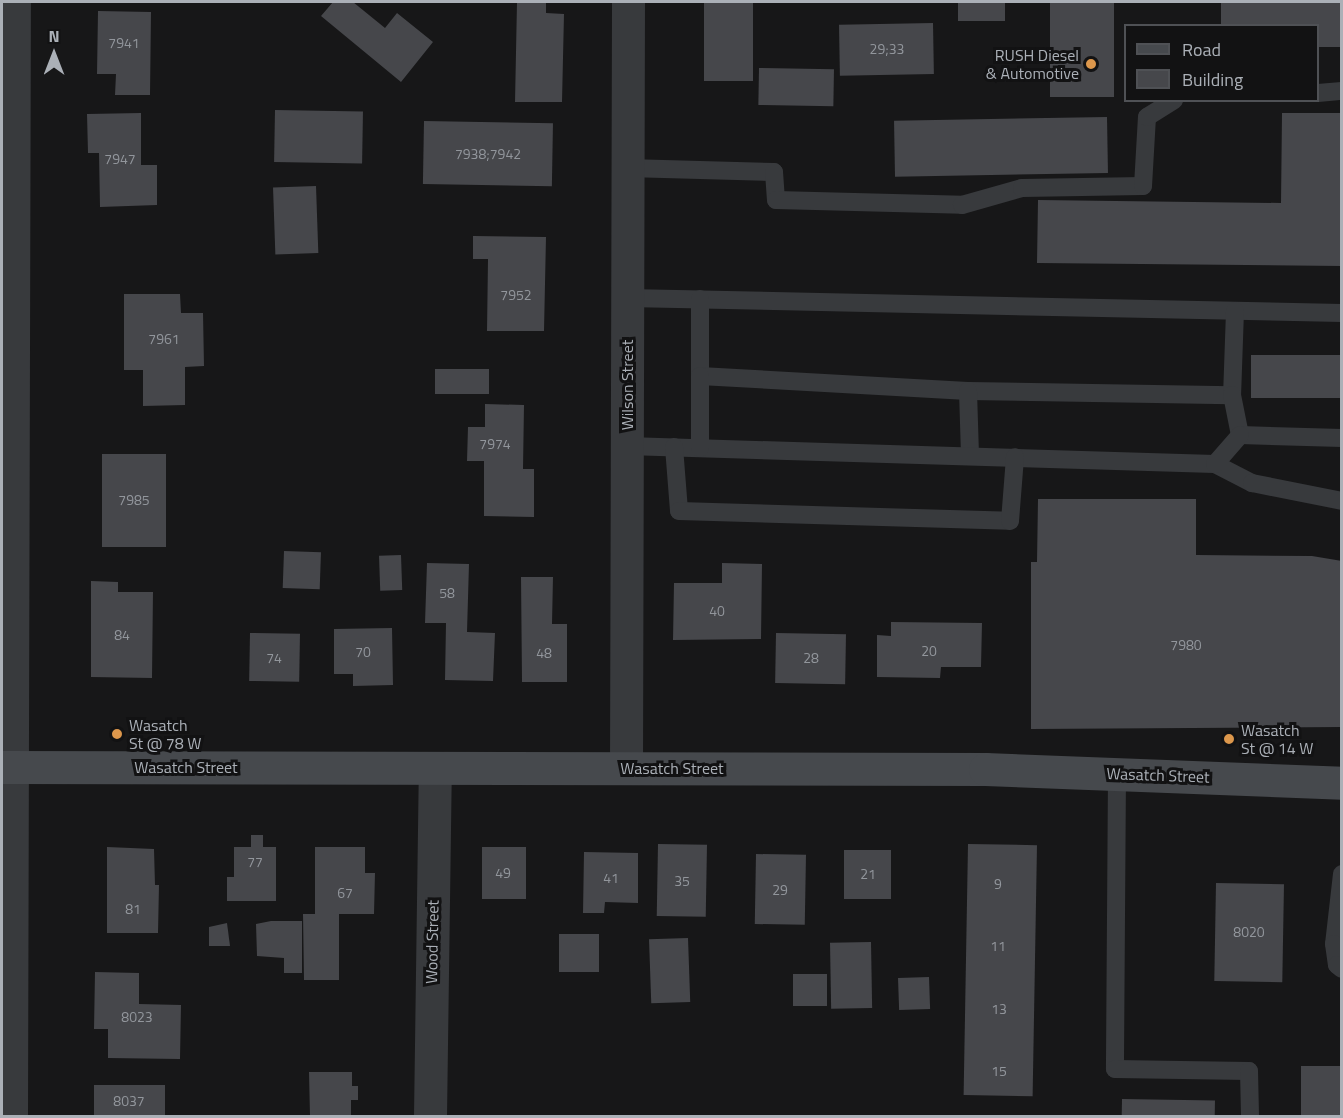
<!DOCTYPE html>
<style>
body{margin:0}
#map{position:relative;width:1343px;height:1118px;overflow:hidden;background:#171718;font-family:"Titillium Web",sans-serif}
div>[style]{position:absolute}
.building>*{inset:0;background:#46474b;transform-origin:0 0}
.lane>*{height:18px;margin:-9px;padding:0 9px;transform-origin:9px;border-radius:9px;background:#383a3d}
.street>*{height:33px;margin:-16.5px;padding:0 16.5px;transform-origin:16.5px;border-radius:16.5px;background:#383a3d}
.secondary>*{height:33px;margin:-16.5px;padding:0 16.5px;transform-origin:16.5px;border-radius:16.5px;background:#46494d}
.dots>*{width:16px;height:16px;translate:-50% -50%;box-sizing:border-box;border:3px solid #121213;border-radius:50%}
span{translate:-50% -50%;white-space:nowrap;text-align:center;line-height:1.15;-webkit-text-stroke:6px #121213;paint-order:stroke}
.number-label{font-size:14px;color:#92969c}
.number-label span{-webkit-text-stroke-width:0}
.poi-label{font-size:16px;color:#abb0b7}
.right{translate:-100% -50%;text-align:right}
.left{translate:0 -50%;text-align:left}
.street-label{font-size:16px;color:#abb0b7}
.frame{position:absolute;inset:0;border:3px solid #abb0b7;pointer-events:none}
.legend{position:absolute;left:1124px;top:24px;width:195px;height:78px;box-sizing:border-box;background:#121213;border:2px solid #4f5155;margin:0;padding:8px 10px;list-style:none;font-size:18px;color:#abb0b7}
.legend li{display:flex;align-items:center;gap:12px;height:30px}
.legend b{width:30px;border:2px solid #4f5155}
.north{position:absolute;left:24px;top:24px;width:60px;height:60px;-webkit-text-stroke:4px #121213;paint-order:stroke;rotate:0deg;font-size:16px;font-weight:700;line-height:24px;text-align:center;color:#abb0b7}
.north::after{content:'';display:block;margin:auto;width:21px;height:27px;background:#abb0b7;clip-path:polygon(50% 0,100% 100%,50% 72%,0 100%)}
</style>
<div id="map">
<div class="building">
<i style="clip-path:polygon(333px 2px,353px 2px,385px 28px,397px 13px,433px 42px,401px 82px,321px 16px)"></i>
<i style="clip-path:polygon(517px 2px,546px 2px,546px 13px,564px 14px,562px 102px,515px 102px)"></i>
<i style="left:704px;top:2px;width:49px;height:79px"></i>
<i style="left:958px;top:2px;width:47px;height:19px"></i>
<i style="left:1050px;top:2px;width:64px;height:95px"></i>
<i style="clip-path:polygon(1221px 2px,1342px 2px,1342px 47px,1318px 47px,1318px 26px,1221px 26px)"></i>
<i style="clip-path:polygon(98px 11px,151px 12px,150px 95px,115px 95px,116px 74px,97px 74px)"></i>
<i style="left:933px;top:23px;width:51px;height:94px;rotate:89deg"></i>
<i style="left:759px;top:68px;width:75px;height:37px;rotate:1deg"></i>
<i style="left:275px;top:110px;width:88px;height:52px;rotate:1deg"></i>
<i style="clip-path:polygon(141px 113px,141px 165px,157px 165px,157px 205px,100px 207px,99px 153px,88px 153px,87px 114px)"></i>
<i style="clip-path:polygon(1282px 113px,1342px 113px,1342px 266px,1037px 263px,1038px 200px,1281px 203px)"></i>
<i style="left:1107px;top:117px;width:56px;height:213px;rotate:89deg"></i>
<i style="left:424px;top:121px;width:129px;height:63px;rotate:1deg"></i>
<i style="left:316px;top:186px;width:67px;height:43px;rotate:88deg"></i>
<i style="clip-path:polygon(473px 236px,546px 237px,544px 331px,487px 331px,488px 259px,473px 259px)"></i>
<i style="clip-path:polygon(124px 294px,180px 294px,181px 313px,203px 313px,204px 366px,185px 367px,185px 405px,143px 406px,143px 370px,124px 370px)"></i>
<i style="left:1342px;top:355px;width:43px;height:91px;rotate:90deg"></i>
<i style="left:489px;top:369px;width:25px;height:54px;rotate:90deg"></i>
<i style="clip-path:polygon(485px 404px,524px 405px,523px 469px,534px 469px,534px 517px,484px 516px,484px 461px,467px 461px,468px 427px,485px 427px)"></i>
<i style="left:102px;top:454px;width:64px;height:93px"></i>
<i style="clip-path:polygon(1038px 499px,1196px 499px,1196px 555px,1312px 556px,1342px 561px,1342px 727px,1031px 729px,1031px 562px,1037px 562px)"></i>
<i style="left:284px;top:551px;width:37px;height:37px;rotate:2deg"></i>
<i style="left:401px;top:555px;width:35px;height:22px;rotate:88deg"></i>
<i style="clip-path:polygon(427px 563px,469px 564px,467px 632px,495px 633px,493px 681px,445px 680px,446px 623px,425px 623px)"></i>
<i style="clip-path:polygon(722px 563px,762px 564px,761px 639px,673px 640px,674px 583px,722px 583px)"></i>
<i style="clip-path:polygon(521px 577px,553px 577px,552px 624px,567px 624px,567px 682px,522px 682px)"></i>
<i style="clip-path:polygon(91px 581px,118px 582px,118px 592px,153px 592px,152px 678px,91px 677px)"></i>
<i style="clip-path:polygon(891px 622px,982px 623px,981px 667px,941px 667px,940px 678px,877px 677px,877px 635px,891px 636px)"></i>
<i style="clip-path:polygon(392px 628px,393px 685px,353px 686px,353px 674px,334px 674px,334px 629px)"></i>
<i style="left:250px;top:633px;width:50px;height:48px;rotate:1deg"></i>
<i style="left:776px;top:633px;width:70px;height:50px;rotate:1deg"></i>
<i style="clip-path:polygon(251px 835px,263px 835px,263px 847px,276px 847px,276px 901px,227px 901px,227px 877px,234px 877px,234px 847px,251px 847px)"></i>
<i style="left:658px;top:844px;width:49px;height:72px;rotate:1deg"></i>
<i style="left:968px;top:844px;width:69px;height:251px;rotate:1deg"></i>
<i style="clip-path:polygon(107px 847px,154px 849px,155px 885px,159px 885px,158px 933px,107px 933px)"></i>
<i style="clip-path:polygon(315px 847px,365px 847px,365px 873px,375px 873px,374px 914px,339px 914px,339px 980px,304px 980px,303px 914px,315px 914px)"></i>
<i style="left:482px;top:847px;width:44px;height:52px"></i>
<i style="left:844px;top:850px;width:47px;height:49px"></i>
<i style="clip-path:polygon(584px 852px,638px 853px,638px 903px,605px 902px,604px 913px,583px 913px)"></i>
<i style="left:756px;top:854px;width:50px;height:70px;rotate:1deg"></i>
<i style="left:1216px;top:883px;width:68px;height:98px;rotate:1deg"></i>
<i style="clip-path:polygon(271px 921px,302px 921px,302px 973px,284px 973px,284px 958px,257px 956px,256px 924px)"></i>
<i style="clip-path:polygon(227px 923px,230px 946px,209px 946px,209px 927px)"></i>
<i style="left:559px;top:934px;width:40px;height:38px"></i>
<i style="left:688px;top:938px;width:64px;height:39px;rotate:88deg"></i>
<i style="left:871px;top:942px;width:66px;height:41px;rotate:89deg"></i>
<i style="clip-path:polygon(95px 972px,139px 973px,139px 1004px,181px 1005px,180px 1059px,108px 1058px,108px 1029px,94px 1029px)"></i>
<i style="left:793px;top:974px;width:34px;height:32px"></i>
<i style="left:929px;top:977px;width:32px;height:31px;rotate:88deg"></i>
<i style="left:1342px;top:1066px;width:50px;height:41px;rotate:90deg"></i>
<i style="clip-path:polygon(309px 1072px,352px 1072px,352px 1086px,358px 1086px,358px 1100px,351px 1100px,351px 1116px,310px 1116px)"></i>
<i style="left:94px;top:1085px;width:71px;height:31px"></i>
<i style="left:1122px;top:1099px;width:93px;height:17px;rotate:1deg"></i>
</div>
<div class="lane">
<i style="left:1318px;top:93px;width:24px;rotate:-5deg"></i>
<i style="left:627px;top:168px;width:147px;rotate:1.6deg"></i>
<i style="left:774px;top:172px;width:28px;rotate:86deg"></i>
<i style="left:776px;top:200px;width:186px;rotate:1.5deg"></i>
<i style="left:962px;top:205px;width:62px;rotate:-15.8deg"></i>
<i style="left:1022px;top:188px;width:121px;rotate:-0.9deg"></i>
<i style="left:1143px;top:186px;width:69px;rotate:-86.7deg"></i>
<i style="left:1147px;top:117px;width:32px;rotate:-32deg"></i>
<i style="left:627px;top:298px;width:715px;rotate:1.2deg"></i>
<i style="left:700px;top:299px;width:77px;rotate:90deg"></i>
<i style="left:700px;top:376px;width:268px;rotate:3.2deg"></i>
<i style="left:968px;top:391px;width:264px;rotate:0.9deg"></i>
<i style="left:1235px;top:311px;width:84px;rotate:92deg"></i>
<i style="left:1232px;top:395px;width:41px;rotate:78.7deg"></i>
<i style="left:968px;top:391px;width:65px;rotate:88.2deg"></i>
<i style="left:1240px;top:435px;width:102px;rotate:1.7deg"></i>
<i style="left:627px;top:446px;width:588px;rotate:1.75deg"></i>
<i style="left:1215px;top:464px;width:42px;rotate:27.2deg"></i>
<i style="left:1252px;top:483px;width:92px;rotate:11.3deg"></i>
<i style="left:674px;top:447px;width:64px;rotate:85.5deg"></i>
<i style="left:679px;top:511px;width:331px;rotate:1.7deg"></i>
<i style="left:1010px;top:521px;width:64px;rotate:-85.5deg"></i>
<i style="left:700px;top:448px;width:72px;rotate:-90deg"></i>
<i style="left:1215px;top:464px;width:38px;rotate:-49deg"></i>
<i style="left:1117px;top:773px;width:296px;rotate:90.4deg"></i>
<i style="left:1115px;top:1069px;width:134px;rotate:0.9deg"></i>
<i style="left:1249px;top:1071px;width:45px;rotate:88.7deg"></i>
<i style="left:1342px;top:874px;width:70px;rotate:96.5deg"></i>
<i style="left:1334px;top:944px;width:21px;rotate:82deg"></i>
<i style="left:1337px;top:965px;width:6px;rotate:39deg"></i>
</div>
<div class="street">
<i style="left:626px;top:768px;width:766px;rotate:-89.85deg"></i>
<i style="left:11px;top:1116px;width:1114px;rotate:-89.85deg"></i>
<i style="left:430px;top:1116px;width:348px;rotate:-89.2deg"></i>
</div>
<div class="secondary">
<i style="left:2px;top:767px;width:983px;rotate:0.12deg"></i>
<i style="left:985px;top:769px;width:357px;rotate:2.2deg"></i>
</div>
<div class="dots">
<i style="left:1091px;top:64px;background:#dc974c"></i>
<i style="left:117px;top:734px;background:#dc974c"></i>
<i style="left:1229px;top:739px;background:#dc974c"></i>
</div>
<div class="number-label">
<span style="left:124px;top:43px">7941</span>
<span style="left:887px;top:49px">29;33</span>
<span style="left:488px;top:154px">7938;7942</span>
<span style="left:120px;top:159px">7947</span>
<span style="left:516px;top:295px">7952</span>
<span style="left:164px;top:339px">7961</span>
<span style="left:495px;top:444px">7974</span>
<span style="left:134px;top:500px">7985</span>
<span style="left:447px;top:593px">58</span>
<span style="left:717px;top:611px">40</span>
<span style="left:122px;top:635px">84</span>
<span style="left:1186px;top:645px">7980</span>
<span style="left:929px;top:651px">20</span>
<span style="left:363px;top:652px">70</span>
<span style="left:544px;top:653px">48</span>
<span style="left:274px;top:658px">74</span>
<span style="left:811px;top:658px">28</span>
<span style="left:255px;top:862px">77</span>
<span style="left:503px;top:873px">49</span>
<span style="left:868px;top:874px">21</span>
<span style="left:611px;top:878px">41</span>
<span style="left:682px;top:881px">35</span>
<span style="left:998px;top:884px">9</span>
<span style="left:780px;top:890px">29</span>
<span style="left:345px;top:893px">67</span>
<span style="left:133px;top:909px">81</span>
<span style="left:1249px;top:932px">8020</span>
<span style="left:998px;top:946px">11</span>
<span style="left:999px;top:1009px">13</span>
<span style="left:137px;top:1017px">8023</span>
<span style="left:999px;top:1071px">15</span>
<span style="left:129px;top:1101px">8037</span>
</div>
<div class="poi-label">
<span class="right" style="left:1079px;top:64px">RUSH Diesel<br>&amp; Automotive</span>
<span class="left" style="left:129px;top:734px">Wasatch<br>St @ 78 W</span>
<span class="left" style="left:1241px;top:739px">Wasatch<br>St @ 14 W</span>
</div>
<div class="street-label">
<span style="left:627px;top:385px;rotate:-90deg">Wilson Street</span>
<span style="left:186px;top:767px">Wasatch Street</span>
<span style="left:672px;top:768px">Wasatch Street</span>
<span style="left:1158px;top:775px;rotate:2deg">Wasatch Street</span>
<span style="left:432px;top:942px;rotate:-89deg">Wood Street</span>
</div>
<div class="frame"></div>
<ul class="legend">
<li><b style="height:8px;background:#46494d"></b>Road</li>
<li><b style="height:16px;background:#46474b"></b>Building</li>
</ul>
<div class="north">N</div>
</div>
